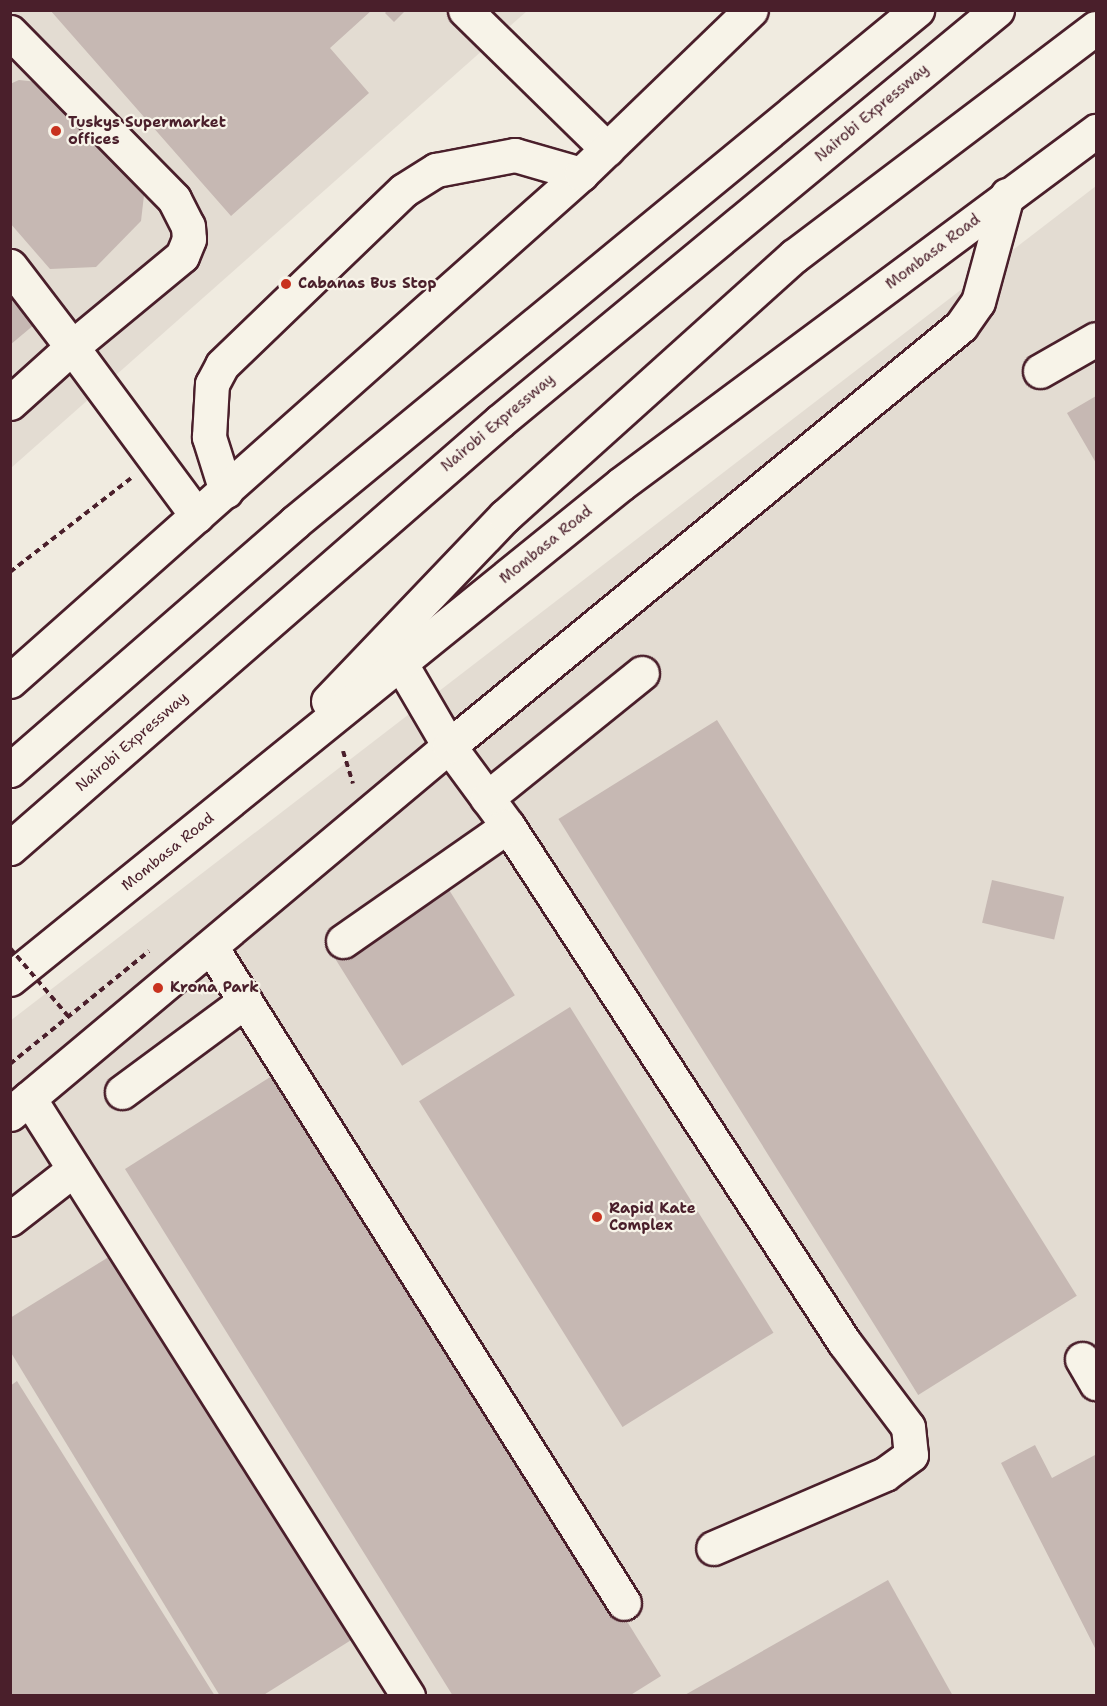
<!DOCTYPE html>
<style>
body{margin:0}
#map{position:relative;width:1107px;height:1706px;overflow:hidden;background:#f0ebe0;font-family:"Shantell Sans",sans-serif}
div>[style]{position:absolute}
.built>*{inset:0;background:#e3dcd2}
.building>*{inset:0;background:#c6b8b3;transform-origin:0 0}
.path>*{height:4px;margin-top:-2px;transform-origin:0;background:repeating-linear-gradient(90deg,#4a1f2b 0 6px,transparent 0 10.5px)}
.roads{filter:drop-shadow(2px 0 #4a1f2b) drop-shadow(-2px 0 #4a1f2b) drop-shadow(0 2px #4a1f2b) drop-shadow(0 -2px #4a1f2b)}
.minor>*{height:33px;margin:-16.5px;padding:0 16.5px;transform-origin:16.5px;border-radius:16.5px;background:#f7f3e8}
.highway>*{height:33px;margin:-16.5px;padding:0 16.5px;transform-origin:16.5px;border-radius:16.5px;background:#f7f3e8}
.path-bridge>*{height:4px;margin-top:-2px;transform-origin:0;background:repeating-linear-gradient(90deg,#4a1f2b 0 6px,transparent 0 10.5px)}
.dots>*{width:16px;height:16px;translate:-50% -50%;box-sizing:border-box;border:3px solid #f7f3e8;border-radius:50%}
span{translate:-50% -50%;white-space:nowrap;text-align:center;line-height:1.15;-webkit-text-stroke:4.5px #f7f3e8;paint-order:stroke}
.street-label{font-size:15px;color:#4a1f2b}
.poi-label{font-size:15px;color:#4a1f2b;font-weight:700}
.left{translate:0 -50%;text-align:left}
.frame{position:absolute;inset:0;border:12px solid #4a1f2b;pointer-events:none}
</style>
<div id="map">
<div class="built">
<i style="clip-path:polygon(11px 11px,527px 11px,11px 468px)"></i>
<i style="clip-path:polygon(1096px 186px,1096px 1695px,11px 1695px,10px 1021px)"></i>
</div>
<div class="building">
<i style="clip-path:polygon(50px 10px,372px 10px,330px 48px,369px 93px,231px 216px)"></i>
<i style="clip-path:polygon(388px 10px,406px 10px,394px 22px,385px 13px)"></i>
<i style="clip-path:polygon(19px 80px,57px 84px,146px 178px,141px 221px,96px 267px,50px 269px,10px 223px,10px 84px)"></i>
<i style="clip-path:polygon(10px 297px,35px 324px,10px 345px)"></i>
<i style="clip-path:polygon(1096px 396px,1096px 463px,1067px 413px)"></i>
<i style="left:717px;top:720px;width:679px;height:187px;rotate:58deg"></i>
<i style="left:992px;top:880px;width:74px;height:44px;rotate:13deg"></i>
<i style="left:446px;top:885px;width:130px;height:133px;rotate:58deg"></i>
<i style="left:570px;top:1007px;width:384px;height:178px;rotate:58deg"></i>
<i style="clip-path:polygon(283px 1069px,661px 1676px,629px 1696px,453px 1696px,125px 1169px)"></i>
<i style="clip-path:polygon(120px 1250px,356px 1637px,262px 1696px,220px 1696px,10px 1351px,10px 1318px)"></i>
<i style="clip-path:polygon(17px 1381px,215px 1696px,10px 1696px,10px 1386px)"></i>
<i style="clip-path:polygon(1035px 1445px,1052px 1478px,1095px 1455px,1096px 1459px,1096px 1650px,1001px 1463px)"></i>
<i style="clip-path:polygon(888px 1580px,953px 1696px,683px 1696px)"></i>
</div>
<div class="path">
<i style="left:10px;top:572px;width:153px;rotate:-37.8deg"></i>
<i style="left:343px;top:751px;width:34px;rotate:73deg"></i>
<i style="left:10px;top:1064px;width:179px;rotate:-39.1deg"></i>
</div>
<div class="roads">
<div class="minor">
<i style="left:465px;top:10px;width:199px;rotate:44.4deg"></i>
<i style="left:10px;top:32px;width:234px;rotate:45.5deg"></i>
<i style="left:174px;top:199px;width:30px;rotate:63deg"></i>
<i style="left:188px;top:226px;width:13px;rotate:86deg"></i>
<i style="left:189px;top:239px;width:18px;rotate:112deg"></i>
<i style="left:182px;top:256px;width:143px;rotate:140.4deg"></i>
<i style="left:72px;top:347px;width:102px;rotate:-127.4deg"></i>
<i style="left:1040px;top:371px;width:64px;rotate:-29.7deg"></i>
<i style="left:10px;top:403px;width:84px;rotate:-42.1deg"></i>
<i style="left:72px;top:347px;width:210px;rotate:53.5deg"></i>
<i style="left:226px;top:491px;width:57px;rotate:-107.5deg"></i>
<i style="left:209px;top:437px;width:53px;rotate:-86.8deg"></i>
<i style="left:212px;top:384px;width:21px;rotate:-62deg"></i>
<i style="left:222px;top:365px;width:252px;rotate:-43.9deg"></i>
<i style="left:404px;top:190px;width:38px;rotate:-32deg"></i>
<i style="left:436px;top:170px;width:80px;rotate:-10.8deg"></i>
<i style="left:515px;top:155px;width:69px;rotate:16.1deg"></i>
<i style="left:401px;top:664px;width:95px;rotate:59.7deg"></i>
<i style="left:449px;top:746px;width:99px;rotate:53.6deg"></i>
<i style="left:508px;top:826px;width:616px;rotate:56.93deg"></i>
<i style="left:844px;top:1342px;width:106px;rotate:53deg"></i>
<i style="left:908px;top:1427px;width:28px;rotate:84deg"></i>
<i style="left:911px;top:1455px;width:32px;rotate:144deg"></i>
<i style="left:885px;top:1474px;width:187px;rotate:156.7deg"></i>
<i style="left:487px;top:798px;width:199px;rotate:-38.9deg"></i>
<i style="left:343px;top:941px;width:201px;rotate:-34.9deg"></i>
<i style="left:211px;top:947px;width:775px;rotate:57.81deg"></i>
<i style="left:122px;top:1092px;width:153px;rotate:-36.5deg"></i>
<i style="left:29px;top:1098px;width:708px;rotate:57.63deg"></i>
<i style="left:10px;top:1114px;width:573px;rotate:-39.97deg"></i>
<i style="left:449px;top:746px;width:662px;rotate:-39.36deg"></i>
<i style="left:961px;top:326px;width:29px;rotate:-55deg"></i>
<i style="left:978px;top:302px;width:111px;rotate:-74.8deg"></i>
<i style="left:10px;top:1219px;width:81px;rotate:-38deg"></i>
<i style="left:1082px;top:1359px;width:28px;rotate:60deg"></i>
</div>
<div class="highway">
<i style="left:10px;top:681px;width:764px;rotate:-41.6deg"></i>
<i style="left:581px;top:174px;width:236px;rotate:-44deg"></i>
<i style="left:328px;top:701px;width:256px;rotate:-46.3deg"></i>
<i style="left:505px;top:516px;width:389px;rotate:-42deg"></i>
<i style="left:794px;top:256px;width:378px;rotate:-37.1deg"></i>
<i style="left:10px;top:770px;width:378px;rotate:-41deg"></i>
<i style="left:295px;top:522px;width:806px;rotate:-39.46deg"></i>
<i style="left:10px;top:848px;width:650px;rotate:-41.07deg"></i>
<i style="left:500px;top:421px;width:645px;rotate:-39.59deg"></i>
<i style="left:10px;top:979px;width:786px;rotate:-39.01deg"></i>
<i style="left:621px;top:484px;width:592px;rotate:-36.62deg"></i>
</div>
</div>
<div class="path-bridge">
<i style="left:10px;top:948px;width:89px;rotate:49.5deg"></i>
</div>
<div class="dots">
<i style="left:56px;top:131px;background:#c8321e"></i>
<i style="left:286px;top:284px;background:#c8321e"></i>
<i style="left:158px;top:988px;background:#c8321e"></i>
<i style="left:597px;top:1217px;background:#c8321e"></i>
</div>
<div class="street-label">
<span style="left:872px;top:113px;rotate:-40deg">Nairobi Expressway</span>
<span style="left:933px;top:252px;rotate:-37deg">Mombasa Road</span>
<span style="left:498px;top:423px;rotate:-40deg">Nairobi Expressway</span>
<span style="left:546px;top:545px;rotate:-39deg">Mombasa Road</span>
<span style="left:132px;top:742px;rotate:-41deg">Nairobi Expressway</span>
<span style="left:168px;top:852px;rotate:-39deg">Mombasa Road</span>
</div>
<div class="poi-label">
<span class="left" style="left:68px;top:131px">Tuskys Supermarket<br>offices</span>
<span class="left" style="left:298px;top:284px">Cabanas Bus Stop</span>
<span class="left" style="left:170px;top:988px">Krona Park</span>
<span class="left" style="left:609px;top:1217px">Rapid Kate<br>Complex</span>
</div>
<div class="frame"></div>
</div>
